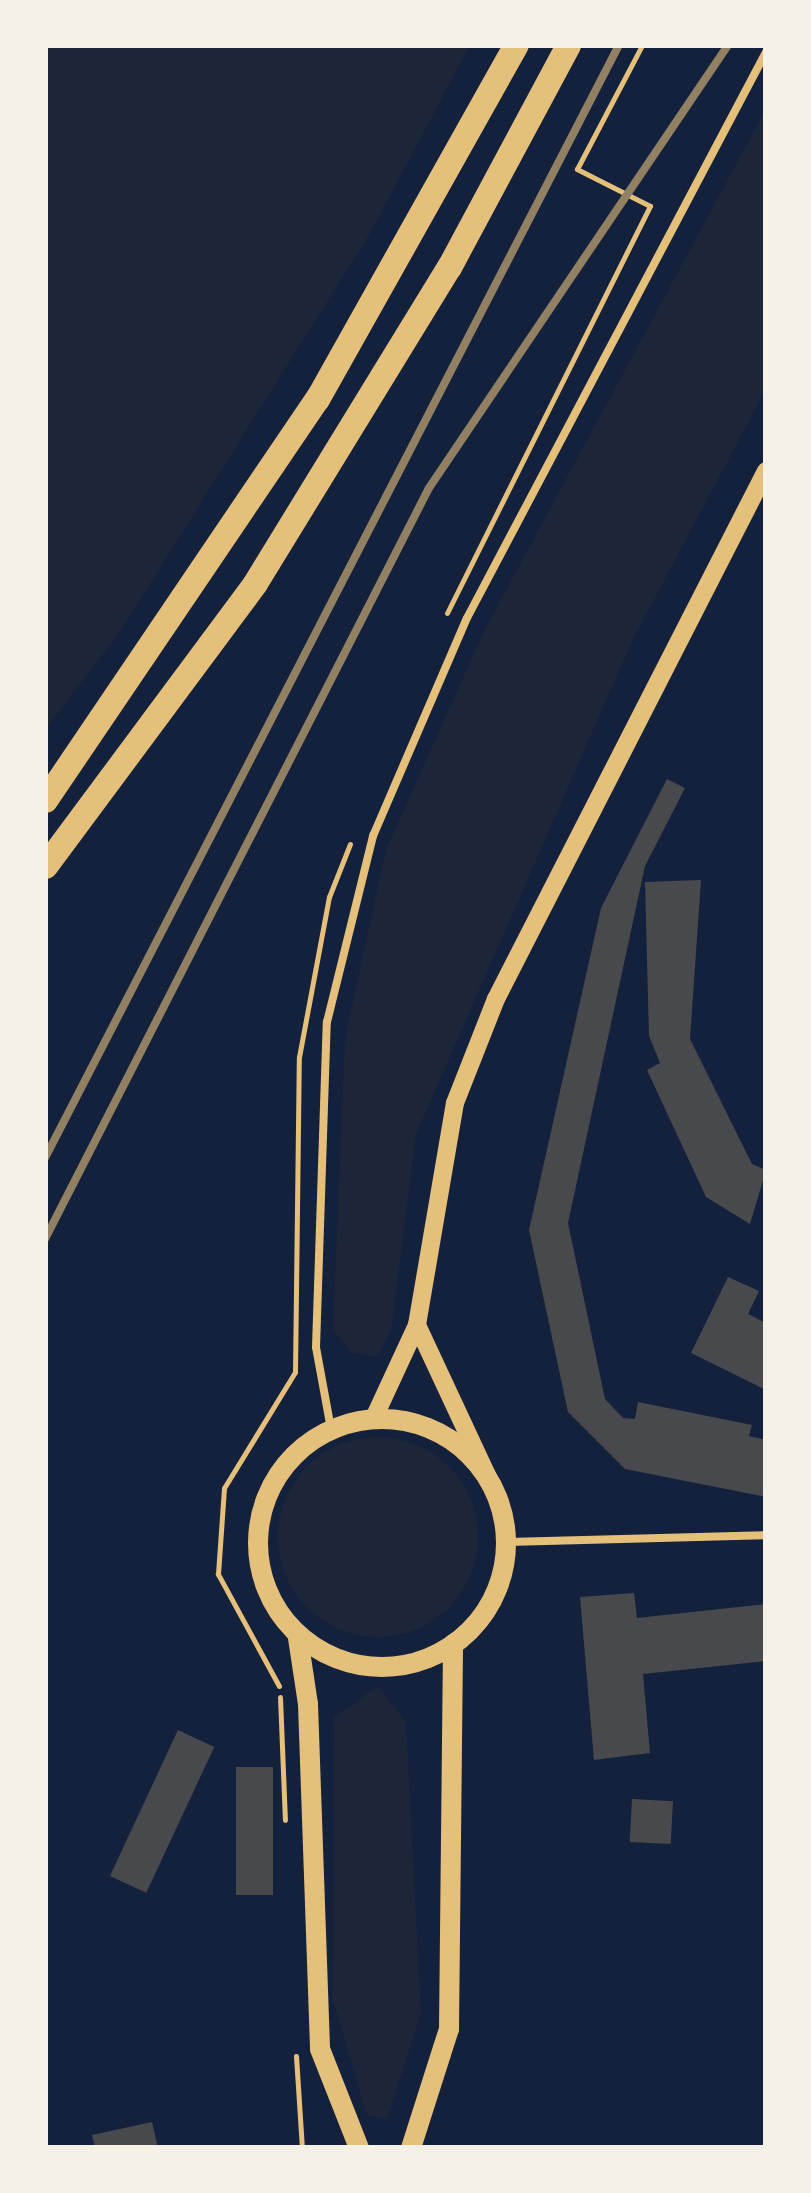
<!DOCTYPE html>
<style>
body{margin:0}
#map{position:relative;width:811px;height:2193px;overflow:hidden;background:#14213d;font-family:"Sofia Sans Condensed",sans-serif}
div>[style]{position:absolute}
.green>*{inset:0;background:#1d2539}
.round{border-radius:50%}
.building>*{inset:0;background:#48494c;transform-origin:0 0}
.path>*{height:5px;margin:-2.5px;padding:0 2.5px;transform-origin:2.5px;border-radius:2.5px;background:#e5c07b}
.service>*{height:8px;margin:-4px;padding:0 4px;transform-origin:4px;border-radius:4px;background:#e5c07b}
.tertiary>*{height:18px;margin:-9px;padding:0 9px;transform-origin:9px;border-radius:9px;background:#e5c07b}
.secondary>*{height:20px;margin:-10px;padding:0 10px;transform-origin:10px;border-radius:10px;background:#e5c07b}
.secondary>.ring{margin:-10px;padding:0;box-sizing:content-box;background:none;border:20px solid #e5c07b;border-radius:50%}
.primary>*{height:25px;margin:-12.5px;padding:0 12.5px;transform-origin:12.5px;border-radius:12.5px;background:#e5c07b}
.rail>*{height:8px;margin:-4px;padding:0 4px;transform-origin:4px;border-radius:4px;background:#918062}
span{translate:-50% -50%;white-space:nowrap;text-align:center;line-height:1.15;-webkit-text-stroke:10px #f6f1e7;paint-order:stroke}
.frame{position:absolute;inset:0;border:48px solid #f6f1e7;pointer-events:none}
</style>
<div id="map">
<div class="green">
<i style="clip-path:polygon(45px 45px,470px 45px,369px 235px,119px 633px,45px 730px)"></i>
<i style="clip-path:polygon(766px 109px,766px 389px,633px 639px,416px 1134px,391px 1330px,378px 1357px,352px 1353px,333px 1330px,345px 1038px,386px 850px,484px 631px)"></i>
<i class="round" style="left:278px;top:1437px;width:200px;height:200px"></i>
<i style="clip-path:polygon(378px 1686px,406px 1722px,421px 2013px,387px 2119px,367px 2115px,333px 2000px,334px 1717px)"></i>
</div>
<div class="building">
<i style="clip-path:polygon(667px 779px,685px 788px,645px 866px,568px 1223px,605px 1399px,623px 1418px,635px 1419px,638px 1402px,752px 1425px,749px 1436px,766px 1440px,766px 1497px,625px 1469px,568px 1412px,529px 1230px,601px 908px)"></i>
<i style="clip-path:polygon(701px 880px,690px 1039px,752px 1164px,766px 1170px,750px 1224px,706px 1197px,647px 1070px,660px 1063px,649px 1036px,645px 882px)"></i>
<i style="clip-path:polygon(728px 1277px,759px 1291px,748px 1314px,766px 1323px,766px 1390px,691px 1353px)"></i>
<i style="clip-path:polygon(634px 1593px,637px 1618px,766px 1604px,766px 1661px,643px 1674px,650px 1753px,594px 1760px,580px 1597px)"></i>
<i style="left:178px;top:1730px;width:40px;height:161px;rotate:25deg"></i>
<i style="left:236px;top:1767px;width:37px;height:128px"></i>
<i style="left:632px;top:1799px;width:41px;height:43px;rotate:3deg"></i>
<i style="clip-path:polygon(152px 2122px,158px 2148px,95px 2148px,92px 2135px)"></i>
</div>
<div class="path">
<i style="left:447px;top:613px;width:455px;rotate:-63.5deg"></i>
<i style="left:650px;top:206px;width:82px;rotate:-153.1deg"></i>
<i style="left:577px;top:169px;width:140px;rotate:-62.3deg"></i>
<i style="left:279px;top:1686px;width:128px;rotate:-118.6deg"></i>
<i style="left:218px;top:1574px;width:86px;rotate:-86deg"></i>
<i style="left:224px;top:1488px;width:136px;rotate:-58.5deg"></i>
<i style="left:295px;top:1372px;width:315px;rotate:-89.3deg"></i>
<i style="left:299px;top:1057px;width:163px;rotate:-79.4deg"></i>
<i style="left:329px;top:897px;width:57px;rotate:-68.4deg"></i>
<i style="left:280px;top:1697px;width:123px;rotate:87.7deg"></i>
<i style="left:296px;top:2056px;width:92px;rotate:86.3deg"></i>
</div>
<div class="service">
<i style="left:331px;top:1429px;width:83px;rotate:-100.4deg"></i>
<i style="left:316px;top:1347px;width:325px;rotate:-88.1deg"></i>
<i style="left:327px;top:1022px;width:192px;rotate:-76.1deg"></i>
<i style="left:373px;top:836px;width:237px;rotate:-66.7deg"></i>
<i style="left:467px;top:618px;width:640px;rotate:-62.15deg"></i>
<i style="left:505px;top:1542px;width:261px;rotate:-1.5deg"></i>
</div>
<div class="tertiary">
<i style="left:417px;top:1325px;width:184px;rotate:65deg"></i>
<i style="left:374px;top:1418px;width:102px;rotate:-65.2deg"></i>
<i style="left:417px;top:1325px;width:225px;rotate:-80.3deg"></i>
<i style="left:455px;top:1103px;width:112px;rotate:-68.5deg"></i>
<i style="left:496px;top:999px;width:593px;rotate:-62.92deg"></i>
</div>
<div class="secondary">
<i class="ring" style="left:258px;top:1419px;width:228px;height:228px"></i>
<i style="left:298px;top:1638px;width:67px;rotate:81.4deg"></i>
<i style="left:308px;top:1704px;width:345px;rotate:88deg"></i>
<i style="left:320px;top:2049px;width:106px;rotate:68.5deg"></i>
<i style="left:411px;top:2148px;width:125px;rotate:-72.3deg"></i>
<i style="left:449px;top:2029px;width:385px;rotate:-89.4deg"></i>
</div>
<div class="primary">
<i style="left:45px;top:800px;width:485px;rotate:-55.9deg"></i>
<i style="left:317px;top:399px;width:406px;rotate:-60.7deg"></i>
<i style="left:45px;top:866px;width:352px;rotate:-53.4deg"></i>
<i style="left:255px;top:583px;width:371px;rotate:-58.5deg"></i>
<i style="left:449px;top:267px;width:252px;rotate:-61.8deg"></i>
</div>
<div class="rail">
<i style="left:45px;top:1158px;width:1252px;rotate:-62.72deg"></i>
<i style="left:45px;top:1239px;width:843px;rotate:-62.92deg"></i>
<i style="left:429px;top:488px;width:534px;rotate:-55.98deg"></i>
</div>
<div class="frame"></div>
</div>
